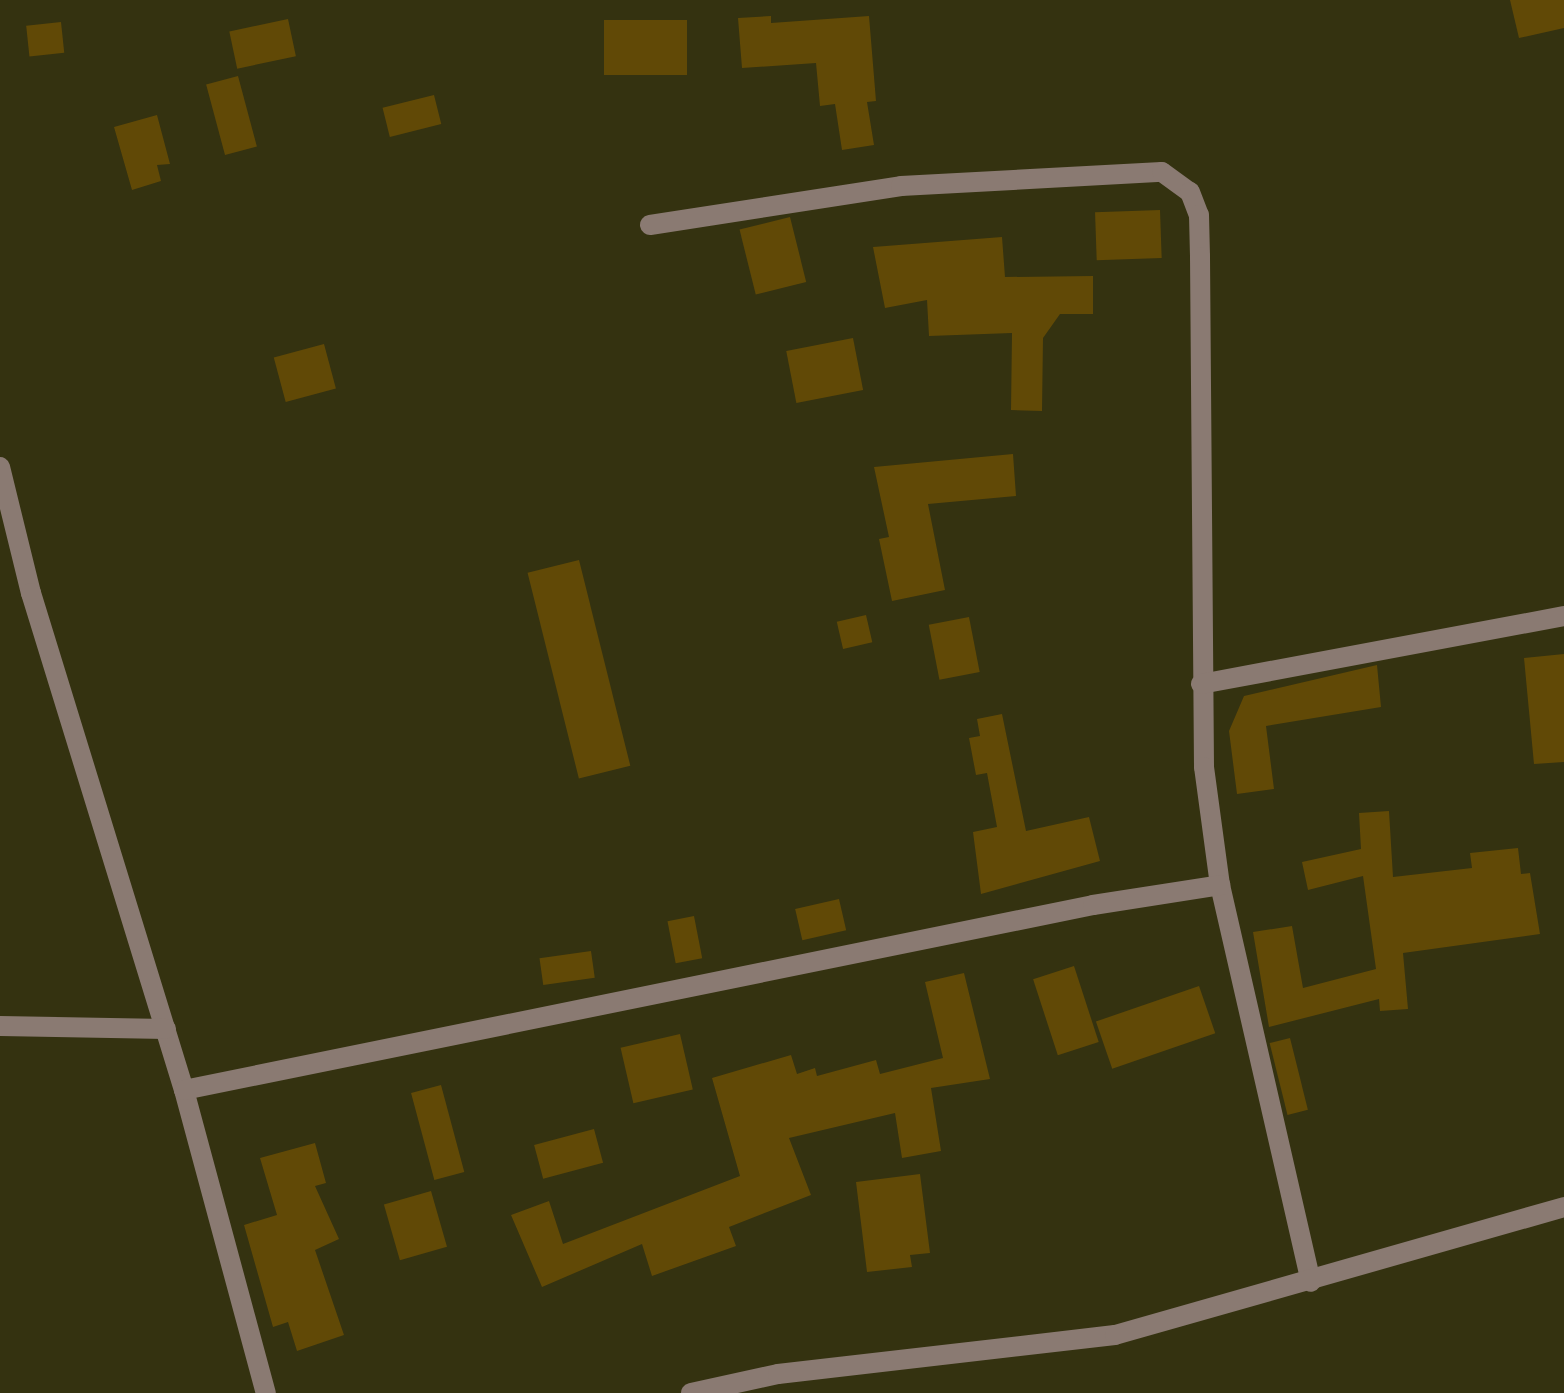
<!DOCTYPE html>
<style>
body{margin:0}
#map{position:relative;width:1564px;height:1393px;overflow:hidden;background:#343210;font-family:"Asap Condensed",sans-serif}
div>[style]{position:absolute}
.building>*{inset:0;background:#614906;transform-origin:0 0}
.minor>*{height:20px;margin:-10px;padding:0 10px;transform-origin:10px;border-radius:10px;background:#8a7a72}
span{translate:-50% -50%;white-space:nowrap;text-align:center;line-height:1.15;-webkit-text-stroke:10px #2a2805;paint-order:stroke}
</style>
<div id="map">
<div class="building">
<i style="clip-path:polygon(1510px 0,1564px 0,1564px 28px,1519px 38px)"></i>
<i style="clip-path:polygon(771px 16px,771px 23px,869px 16px,876px 101px,867px 102px,874px 145px,842px 150px,835px 104px,820px 106px,816px 63px,742px 68px,738px 18px)"></i>
<i style="left:288px;top:19px;width:38px;height:60px;rotate:78deg"></i>
<i style="left:604px;top:20px;width:83px;height:55px"></i>
<i style="left:61px;top:22px;width:31px;height:35px;rotate:84deg"></i>
<i style="left:238px;top:76px;width:73px;height:33px;rotate:75deg"></i>
<i style="left:434px;top:95px;width:30px;height:53px;rotate:76deg"></i>
<i style="clip-path:polygon(157px 115px,170px 164px,157px 165px,161px 181px,132px 190px,114px 127px)"></i>
<i style="left:1160px;top:210px;width:48px;height:65px;rotate:88deg"></i>
<i style="left:790px;top:217px;width:67px;height:52px;rotate:76deg"></i>
<i style="clip-path:polygon(1002px 237px,1005px 277px,1093px 276px,1093px 314px,1060px 314px,1043px 338px,1042px 411px,1011px 410px,1012px 333px,929px 336px,927px 300px,885px 308px,873px 247px)"></i>
<i style="left:853px;top:338px;width:53px;height:68px;rotate:79deg"></i>
<i style="left:324px;top:344px;width:46px;height:52px;rotate:75deg"></i>
<i style="clip-path:polygon(1013px 454px,1016px 496px,928px 504px,945px 590px,892px 601px,879px 539px,889px 537px,874px 467px)"></i>
<i style="left:579px;top:560px;width:212px;height:53px;rotate:76deg"></i>
<i style="left:866px;top:615px;width:28px;height:30px;rotate:77deg"></i>
<i style="left:969px;top:617px;width:56px;height:41px;rotate:79deg"></i>
<i style="clip-path:polygon(1564px 654px,1564px 762px,1534px 764px,1524px 658px)"></i>
<i style="clip-path:polygon(1377px 665px,1381px 707px,1266px 726px,1274px 789px,1237px 794px,1229px 731px,1244px 696px)"></i>
<i style="clip-path:polygon(1002px 714px,1026px 831px,1089px 817px,1100px 861px,981px 894px,973px 832px,997px 827px,987px 773px,976px 775px,969px 738px,980px 736px,977px 719px)"></i>
<i style="clip-path:polygon(1389px 811px,1393px 877px,1472px 868px,1470px 853px,1518px 848px,1521px 874px,1530px 873px,1540px 934px,1403px 953px,1408px 1009px,1380px 1011px,1379px 999px,1269px 1027px,1253px 932px,1292px 926px,1303px 988px,1376px 969px,1363px 876px,1308px 890px,1302px 862px,1361px 849px,1359px 813px)"></i>
<i style="left:839px;top:899px;width:32px;height:45px;rotate:77deg"></i>
<i style="left:694px;top:916px;width:43px;height:27px;rotate:79deg"></i>
<i style="left:591px;top:951px;width:27px;height:52px;rotate:82deg"></i>
<i style="left:1074px;top:966px;width:80px;height:43px;rotate:72deg"></i>
<i style="clip-path:polygon(964px 973px,990px 1079px,931px 1088px,941px 1151px,902px 1158px,895px 1113px,789px 1138px,811px 1195px,729px 1227px,736px 1246px,652px 1276px,642px 1244px,542px 1287px,511px 1215px,549px 1201px,563px 1244px,740px 1176px,712px 1078px,791px 1055px,797px 1074px,815px 1068px,817px 1076px,876px 1060px,880px 1074px,943px 1058px,925px 982px)"></i>
<i style="left:1199px;top:986px;width:50px;height:109px;rotate:71deg"></i>
<i style="left:680px;top:1034px;width:57px;height:61px;rotate:77deg"></i>
<i style="left:1290px;top:1038px;width:74px;height:21px;rotate:76deg"></i>
<i style="left:441px;top:1085px;width:90px;height:31px;rotate:75deg"></i>
<i style="left:594px;top:1129px;width:35px;height:62px;rotate:75deg"></i>
<i style="clip-path:polygon(315px 1143px,326px 1183px,315px 1186px,339px 1239px,315px 1250px,344px 1335px,297px 1351px,288px 1322px,273px 1327px,244px 1225px,277px 1215px,260px 1158px)"></i>
<i style="clip-path:polygon(920px 1174px,930px 1253px,910px 1255px,912px 1267px,867px 1272px,856px 1182px)"></i>
<i style="left:431px;top:1191px;width:58px;height:49px;rotate:74deg"></i>
</div>
<div class="minor">
<i style="left:650px;top:225px;width:254px;rotate:-8.8deg"></i>
<i style="left:901px;top:186px;width:261px;rotate:-3.1deg"></i>
<i style="left:1162px;top:172px;width:34px;rotate:36deg"></i>
<i style="left:1190px;top:192px;width:25px;rotate:69deg"></i>
<i style="left:1199px;top:215px;width:42px;rotate:88.6deg"></i>
<i style="left:1200px;top:257px;width:510px;rotate:89.55deg"></i>
<i style="left:1204px;top:767px;width:119px;rotate:82.3deg"></i>
<i style="left:1220px;top:885px;width:407px;rotate:77.1deg"></i>
<i style="left:0;top:467px;width:130px;rotate:76.2deg"></i>
<i style="left:31px;top:593px;width:520px;rotate:72.89deg"></i>
<i style="left:184px;top:1090px;width:314px;rotate:74.9deg"></i>
<i style="left:1201px;top:684px;width:369px;rotate:-10.6deg"></i>
<i style="left:0;top:1026px;width:166px;rotate:1deg"></i>
<i style="left:184px;top:1090px;width:928px;rotate:-11.5deg"></i>
<i style="left:1093px;top:905px;width:129px;rotate:-8.9deg"></i>
<i style="left:691px;top:1393px;width:89px;rotate:-12.3deg"></i>
<i style="left:778px;top:1374px;width:339px;rotate:-6.6deg"></i>
<i style="left:1115px;top:1335px;width:467px;rotate:-15.9deg"></i>
</div>
</div>
